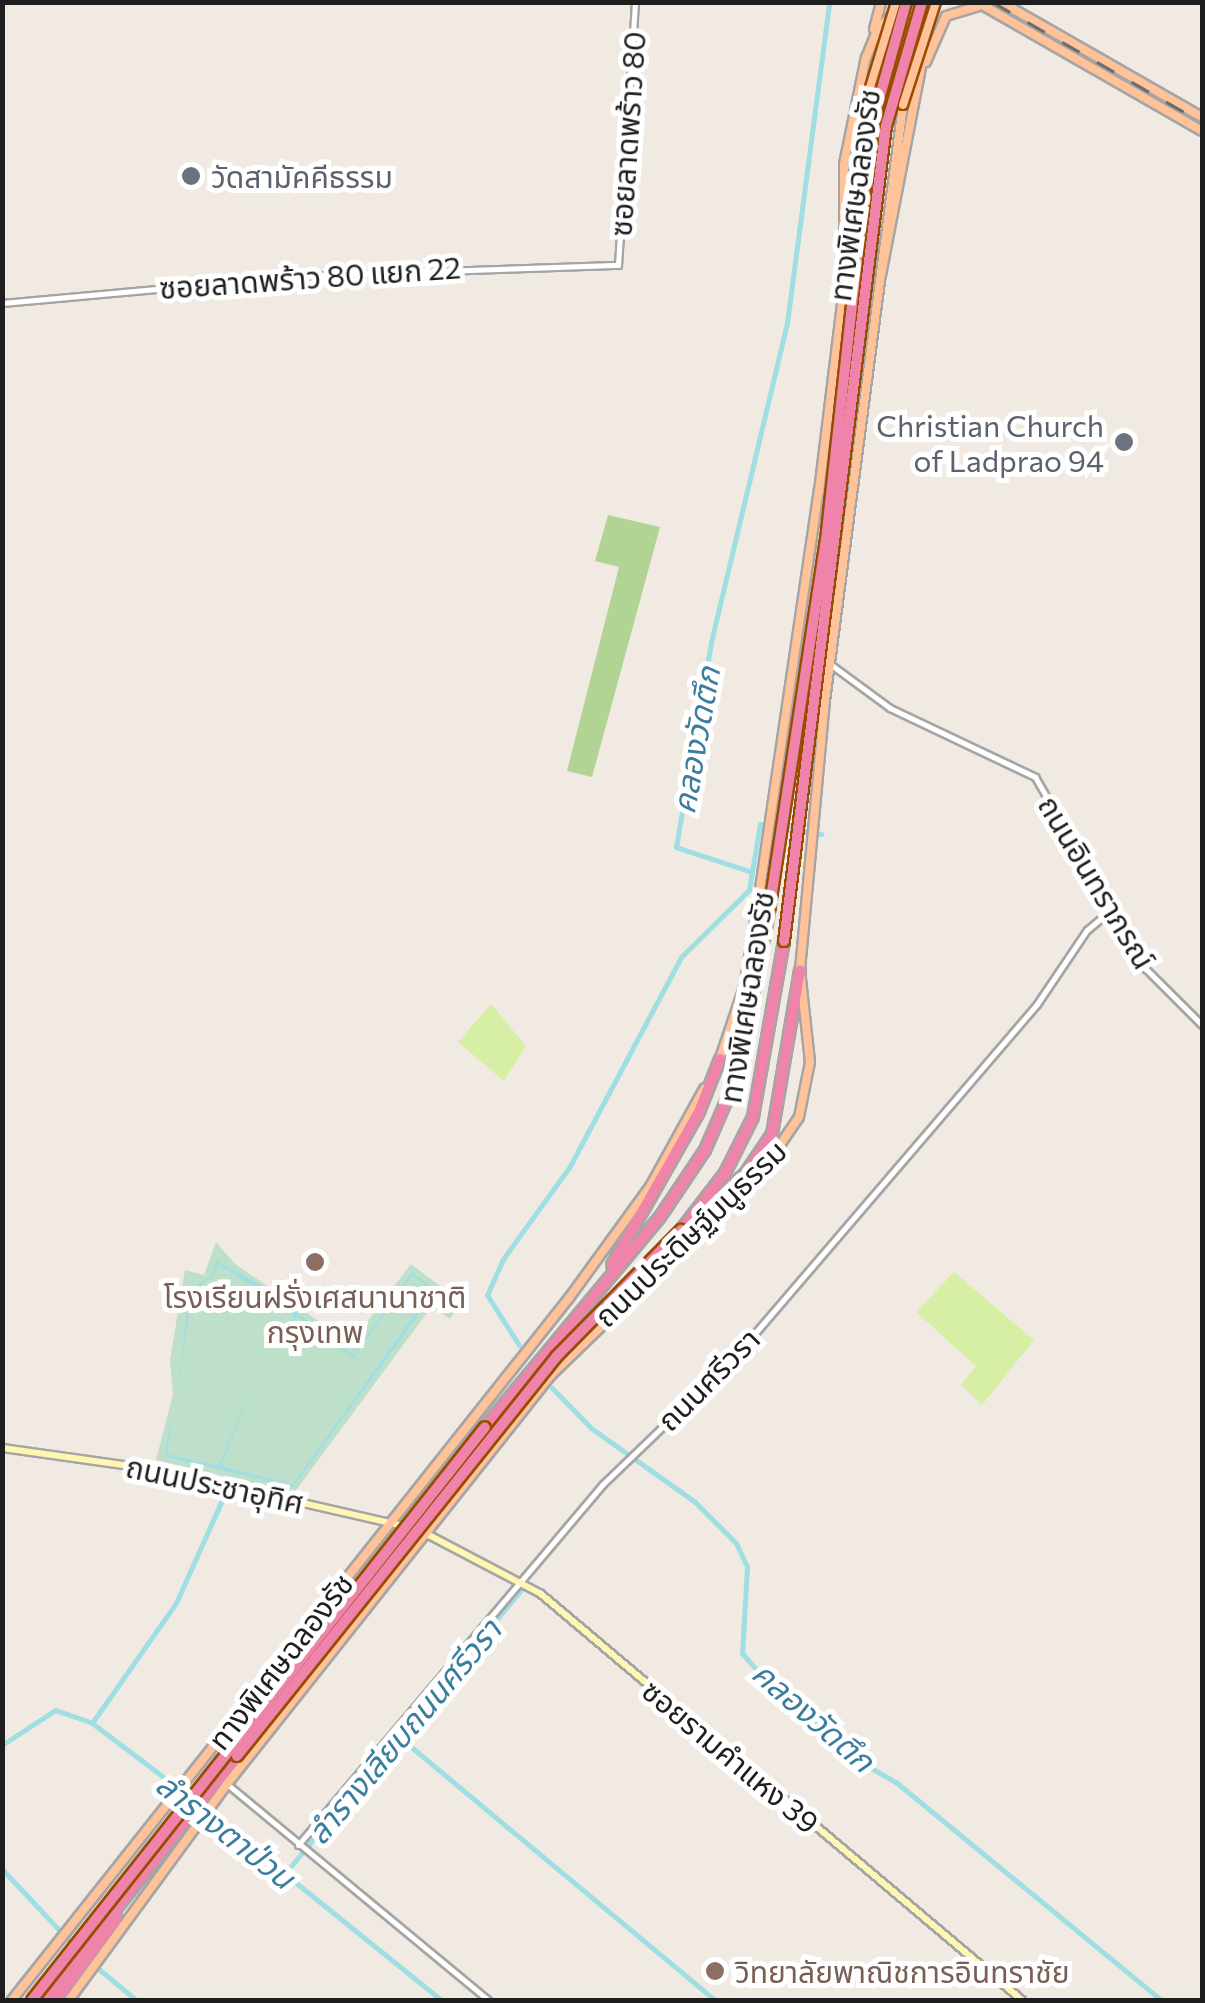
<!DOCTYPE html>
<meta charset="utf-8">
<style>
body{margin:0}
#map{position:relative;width:1205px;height:2003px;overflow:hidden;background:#f0eae3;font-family:Commissioner,"Noto Sans Thai",sans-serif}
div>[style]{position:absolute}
.grass>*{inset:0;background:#d6efa4}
.forest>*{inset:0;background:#b1d394}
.wetland>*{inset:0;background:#bee0cb}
.water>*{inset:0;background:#9fdee2}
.canal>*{height:5px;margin:-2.5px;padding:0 2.5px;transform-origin:2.5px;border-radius:2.5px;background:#9fdee2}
.roads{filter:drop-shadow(2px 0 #a5a5a5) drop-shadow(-2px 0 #a5a5a5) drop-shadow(0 2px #a5a5a5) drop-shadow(0 -2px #a5a5a5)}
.tertiary>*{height:5px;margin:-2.5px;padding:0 2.5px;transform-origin:2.5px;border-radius:2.5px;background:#fff}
.secondary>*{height:6px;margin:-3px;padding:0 3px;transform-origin:3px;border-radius:3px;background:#fff6b2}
.primary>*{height:8px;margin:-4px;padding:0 4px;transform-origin:4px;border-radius:4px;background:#ffc299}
.motorway>*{height:10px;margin:-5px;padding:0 5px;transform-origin:5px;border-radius:5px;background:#ef83a9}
.rail>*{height:2.5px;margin-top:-1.25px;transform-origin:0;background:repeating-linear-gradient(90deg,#6c6c6c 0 20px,transparent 0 40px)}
.bridges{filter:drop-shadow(2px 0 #984c00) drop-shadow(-2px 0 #984c00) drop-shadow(0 2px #984c00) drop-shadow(0 -2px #984c00)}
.primary-bridge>*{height:8px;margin:-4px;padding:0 4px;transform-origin:4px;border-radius:4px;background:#ffc299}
.motorway-bridge>*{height:10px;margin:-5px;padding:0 5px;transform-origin:5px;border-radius:5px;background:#ef83a9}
.dots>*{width:28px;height:28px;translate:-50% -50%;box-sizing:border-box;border:5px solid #fff;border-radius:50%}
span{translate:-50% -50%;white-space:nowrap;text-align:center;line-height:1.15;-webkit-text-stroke:10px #fff;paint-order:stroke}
.street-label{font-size:30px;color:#1e1e1e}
.worship-label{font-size:30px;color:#5b616d}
.left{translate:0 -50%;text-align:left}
.right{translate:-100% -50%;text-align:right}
.education-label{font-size:30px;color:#785e54}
.water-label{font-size:32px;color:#3a7d9e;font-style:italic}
.frame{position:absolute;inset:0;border:5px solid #1e1e1e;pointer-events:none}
</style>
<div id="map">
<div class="grass">
<i style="clip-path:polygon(491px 1004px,526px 1046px,504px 1081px,458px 1042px)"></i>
<i style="clip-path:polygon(954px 1272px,1034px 1340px,982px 1405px,961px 1385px,976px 1366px,916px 1312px)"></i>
</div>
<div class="forest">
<i style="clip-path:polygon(608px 515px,660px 527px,592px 777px,567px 771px,619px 567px,595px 561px)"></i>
</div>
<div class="wetland">
<i style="clip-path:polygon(216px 1242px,235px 1264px,351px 1343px,411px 1264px,461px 1302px,450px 1319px,432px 1306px,294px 1493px,156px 1460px,173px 1394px,170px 1360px,185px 1270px,204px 1275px)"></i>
</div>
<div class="water">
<i style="clip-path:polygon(217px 1261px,261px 1285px,353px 1355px,412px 1272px,436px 1291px,293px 1487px,167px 1457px,165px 1450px,173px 1414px,167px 1454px,219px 1466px,249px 1394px,250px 1394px,221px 1466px,293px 1484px,432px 1290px,412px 1275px,353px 1358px,297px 1316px,273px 1356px,294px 1315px,219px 1264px,212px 1277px,192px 1291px,175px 1411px,190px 1289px,211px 1276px)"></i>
</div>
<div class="canal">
<i style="left:780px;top:827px;width:42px;rotate:9.7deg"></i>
<i style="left:752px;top:872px;width:49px;rotate:-80.5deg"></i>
<i style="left:760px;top:824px;width:9px;rotate:13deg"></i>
<i style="left:519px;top:1345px;width:59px;rotate:-122.6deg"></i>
<i style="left:487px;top:1295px;width:39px;rotate:-66deg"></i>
<i style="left:503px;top:1259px;width:115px;rotate:-54.2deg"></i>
<i style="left:570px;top:1166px;width:237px;rotate:-62deg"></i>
<i style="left:681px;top:957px;width:95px;rotate:-44.6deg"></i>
<i style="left:749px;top:890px;width:18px;rotate:-81deg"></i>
<i style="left:752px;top:872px;width:80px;rotate:-161.8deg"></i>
<i style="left:676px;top:847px;width:208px;rotate:-80.3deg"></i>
<i style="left:711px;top:642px;width:328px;rotate:-76.6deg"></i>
<i style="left:787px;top:323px;width:324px;rotate:-82.5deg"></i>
<i style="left:552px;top:1388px;width:56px;rotate:45.7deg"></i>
<i style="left:591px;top:1428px;width:128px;rotate:35.4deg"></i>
<i style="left:695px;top:1502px;width:58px;rotate:45deg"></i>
<i style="left:736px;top:1543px;width:26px;rotate:65deg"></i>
<i style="left:747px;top:1567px;width:86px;rotate:93.3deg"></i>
<i style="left:742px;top:1653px;width:20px;rotate:49deg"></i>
<i style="left:755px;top:1668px;width:134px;rotate:42.3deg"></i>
<i style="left:854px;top:1758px;width:50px;rotate:30.2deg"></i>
<i style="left:897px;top:1783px;width:342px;rotate:39.4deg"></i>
<i style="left:92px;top:1723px;width:146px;rotate:-55deg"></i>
<i style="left:176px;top:1603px;width:125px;rotate:-65.9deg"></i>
<i style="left:398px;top:1736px;width:413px;rotate:39.8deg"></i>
<i style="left:2px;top:1745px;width:64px;rotate:-33.4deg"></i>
<i style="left:55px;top:1710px;width:39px;rotate:19deg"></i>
<i style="left:92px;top:1723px;width:124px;rotate:37.1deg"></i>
<i style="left:207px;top:1811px;width:301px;rotate:38.9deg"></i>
<i style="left:2px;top:1869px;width:107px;rotate:46.9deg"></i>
<i style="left:286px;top:1872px;width:366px;rotate:-50.2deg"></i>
<i style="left:94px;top:1965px;width:55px;rotate:39.8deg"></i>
</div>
<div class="roads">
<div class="tertiary">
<i style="left:2px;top:303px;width:299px;rotate:-5.2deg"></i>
<i style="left:300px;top:276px;width:318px;rotate:-2deg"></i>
<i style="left:618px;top:265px;width:264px;rotate:-86.3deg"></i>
<i style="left:830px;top:664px;width:74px;rotate:36.3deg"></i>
<i style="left:890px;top:708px;width:161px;rotate:25.4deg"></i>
<i style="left:1035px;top:777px;width:222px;rotate:60deg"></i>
<i style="left:1146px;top:969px;width:79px;rotate:45deg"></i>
<i style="left:227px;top:1784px;width:339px;rotate:39.6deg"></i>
<i style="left:298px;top:1845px;width:473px;rotate:-49.8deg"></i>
<i style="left:603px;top:1484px;width:179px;rotate:-43.9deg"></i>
<i style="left:732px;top:1360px;width:469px;rotate:-49.4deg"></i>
<i style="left:1037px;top:1004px;width:89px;rotate:-56deg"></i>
<i style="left:1087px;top:930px;width:33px;rotate:-40deg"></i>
</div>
<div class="secondary">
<i style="left:2px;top:1448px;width:159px;rotate:8deg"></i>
<i style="left:159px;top:1470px;width:255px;rotate:12.9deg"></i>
<i style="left:425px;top:1533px;width:131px;rotate:27.7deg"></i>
<i style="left:541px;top:1594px;width:629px;rotate:40.17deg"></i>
</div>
<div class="primary">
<i style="left:977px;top:2px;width:259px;rotate:29.8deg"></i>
<i style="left:1001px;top:2px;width:232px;rotate:29.8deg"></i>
<i style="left:874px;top:29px;width:28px;rotate:-75deg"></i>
<i style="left:866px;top:58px;width:32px;rotate:-68deg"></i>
<i style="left:878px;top:28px;width:15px;rotate:-42deg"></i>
<i style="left:889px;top:18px;width:35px;rotate:18deg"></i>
<i style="left:922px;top:29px;width:23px;rotate:85deg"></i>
<i style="left:924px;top:52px;width:228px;rotate:100.9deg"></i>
<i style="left:926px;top:62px;width:50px;rotate:-66.5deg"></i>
<i style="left:946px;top:16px;width:34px;rotate:-17deg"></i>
<i style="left:844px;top:255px;width:91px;rotate:-90deg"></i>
<i style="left:844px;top:164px;width:109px;rotate:-78.4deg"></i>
<i style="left:718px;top:1064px;width:81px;rotate:-71.3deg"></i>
<i style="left:744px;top:987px;width:79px;rotate:-80.5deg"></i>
<i style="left:757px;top:909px;width:423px;rotate:-81.6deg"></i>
<i style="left:819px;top:491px;width:400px;rotate:-83deg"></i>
<i style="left:12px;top:2000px;width:896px;rotate:-51.57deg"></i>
<i style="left:569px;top:1298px;width:140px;rotate:-54deg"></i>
<i style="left:651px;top:1185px;width:110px;rotate:-61.1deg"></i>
<i style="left:69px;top:2000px;width:268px;rotate:-53.8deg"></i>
<i style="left:227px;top:1784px;width:523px;rotate:-51.6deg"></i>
<i style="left:552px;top:1374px;width:293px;rotate:-44deg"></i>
<i style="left:763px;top:1170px;width:64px;rotate:-55.8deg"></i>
<i style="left:799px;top:1117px;width:56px;rotate:-78.7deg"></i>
<i style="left:810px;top:1062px;width:93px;rotate:-96.2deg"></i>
<i style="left:800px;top:970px;width:270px;rotate:-84.7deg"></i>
<i style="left:825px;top:701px;width:601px;rotate:-82.54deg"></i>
</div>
<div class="motorway">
<i style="left:705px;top:1209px;width:53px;rotate:-41.2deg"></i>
<i style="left:745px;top:1174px;width:48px;rotate:-56deg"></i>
<i style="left:772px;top:1134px;width:166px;rotate:-80.3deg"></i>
<i style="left:681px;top:1230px;width:72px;rotate:-52.3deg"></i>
<i style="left:725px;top:1173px;width:63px;rotate:-63.4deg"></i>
<i style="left:753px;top:1117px;width:179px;rotate:-80deg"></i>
<i style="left:612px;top:1265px;width:176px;rotate:-60.4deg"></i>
<i style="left:699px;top:1112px;width:57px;rotate:-68.4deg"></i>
<i style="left:485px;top:1427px;width:273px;rotate:-50.2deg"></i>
<i style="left:660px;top:1217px;width:81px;rotate:-56.1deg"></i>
<i style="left:705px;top:1150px;width:83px;rotate:-66.5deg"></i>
<i style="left:738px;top:1074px;width:159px;rotate:-79.1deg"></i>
<i style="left:44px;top:2000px;width:311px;rotate:-51.7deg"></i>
<i style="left:56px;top:2000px;width:102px;rotate:-53.4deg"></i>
</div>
</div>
<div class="rail">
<i style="left:993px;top:2px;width:241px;rotate:29.9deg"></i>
</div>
<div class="bridges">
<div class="primary-bridge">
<i style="left:868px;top:94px;width:96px;rotate:-73.1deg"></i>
<i style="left:903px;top:105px;width:108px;rotate:-72.2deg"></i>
</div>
<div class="motorway-bridge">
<i style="left:768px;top:918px;width:391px;rotate:-81.3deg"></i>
<i style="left:827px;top:531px;width:408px;rotate:-83.7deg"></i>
<i style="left:872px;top:125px;width:128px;rotate:-74.5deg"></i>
<i style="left:784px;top:941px;width:821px;rotate:-82.87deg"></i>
<i style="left:886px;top:126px;width:129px;rotate:-73.8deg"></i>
<i style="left:237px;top:1756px;width:512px;rotate:-51.34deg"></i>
<i style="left:557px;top:1356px;width:177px;rotate:-45.5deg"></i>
<i style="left:32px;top:2000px;width:730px;rotate:-51.67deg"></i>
</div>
</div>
<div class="dots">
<i style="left:191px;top:176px;background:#6b7280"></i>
<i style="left:1124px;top:442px;background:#6b7280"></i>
<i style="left:315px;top:1262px;background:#8d6e63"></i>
<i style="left:715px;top:1971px;background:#8d6e63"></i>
</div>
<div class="street-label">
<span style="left:627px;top:134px;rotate:-86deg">ซอยลาดพร้าว 80</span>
<span style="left:854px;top:195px;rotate:-82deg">ทางพิเศษฉลองรัช</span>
<span style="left:310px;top:277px;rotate:-4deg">ซอยลาดพร้าว 80 แยก 22</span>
<span style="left:1097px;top:882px;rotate:59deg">ถนนอินทราภรณ์</span>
<span style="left:746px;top:997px;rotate:-81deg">ทางพิเศษฉลองรัช</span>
<span style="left:690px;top:1233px;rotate:-44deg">ถนนประดิษฐ์มนูธรรม</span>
<span style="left:708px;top:1379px;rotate:-45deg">ถนนศรีวรา</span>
<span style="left:215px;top:1484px;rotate:12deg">ถนนประชาอุทิศ</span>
<span style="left:280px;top:1661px;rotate:-52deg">ทางพิเศษฉลองรัช</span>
<span style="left:731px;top:1756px;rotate:40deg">ซอยรามคำแหง 39</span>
</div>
<div class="worship-label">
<span class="left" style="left:211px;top:176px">วัดสามัคคีธรรม</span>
<span class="right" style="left:1104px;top:442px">Christian Church<br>of Ladprao 94</span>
</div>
<div class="education-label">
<span style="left:315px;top:1313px">โรงเรียนฝรั่งเศสนานาชาติ<br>กรุงเทพ</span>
<span class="left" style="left:735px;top:1971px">วิทยาลัยพาณิชการอินทราชัย</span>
</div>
<div class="water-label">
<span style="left:695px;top:740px;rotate:-80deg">คลองวัดตึก</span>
<span style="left:814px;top:1716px;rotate:41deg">คลองวัดตึก</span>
<span style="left:403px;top:1731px;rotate:-50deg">ลำรางเลียบถนนศรีวรา</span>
<span style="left:226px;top:1830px;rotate:38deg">ลำรางตาป่วน</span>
</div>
<div class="frame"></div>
</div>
